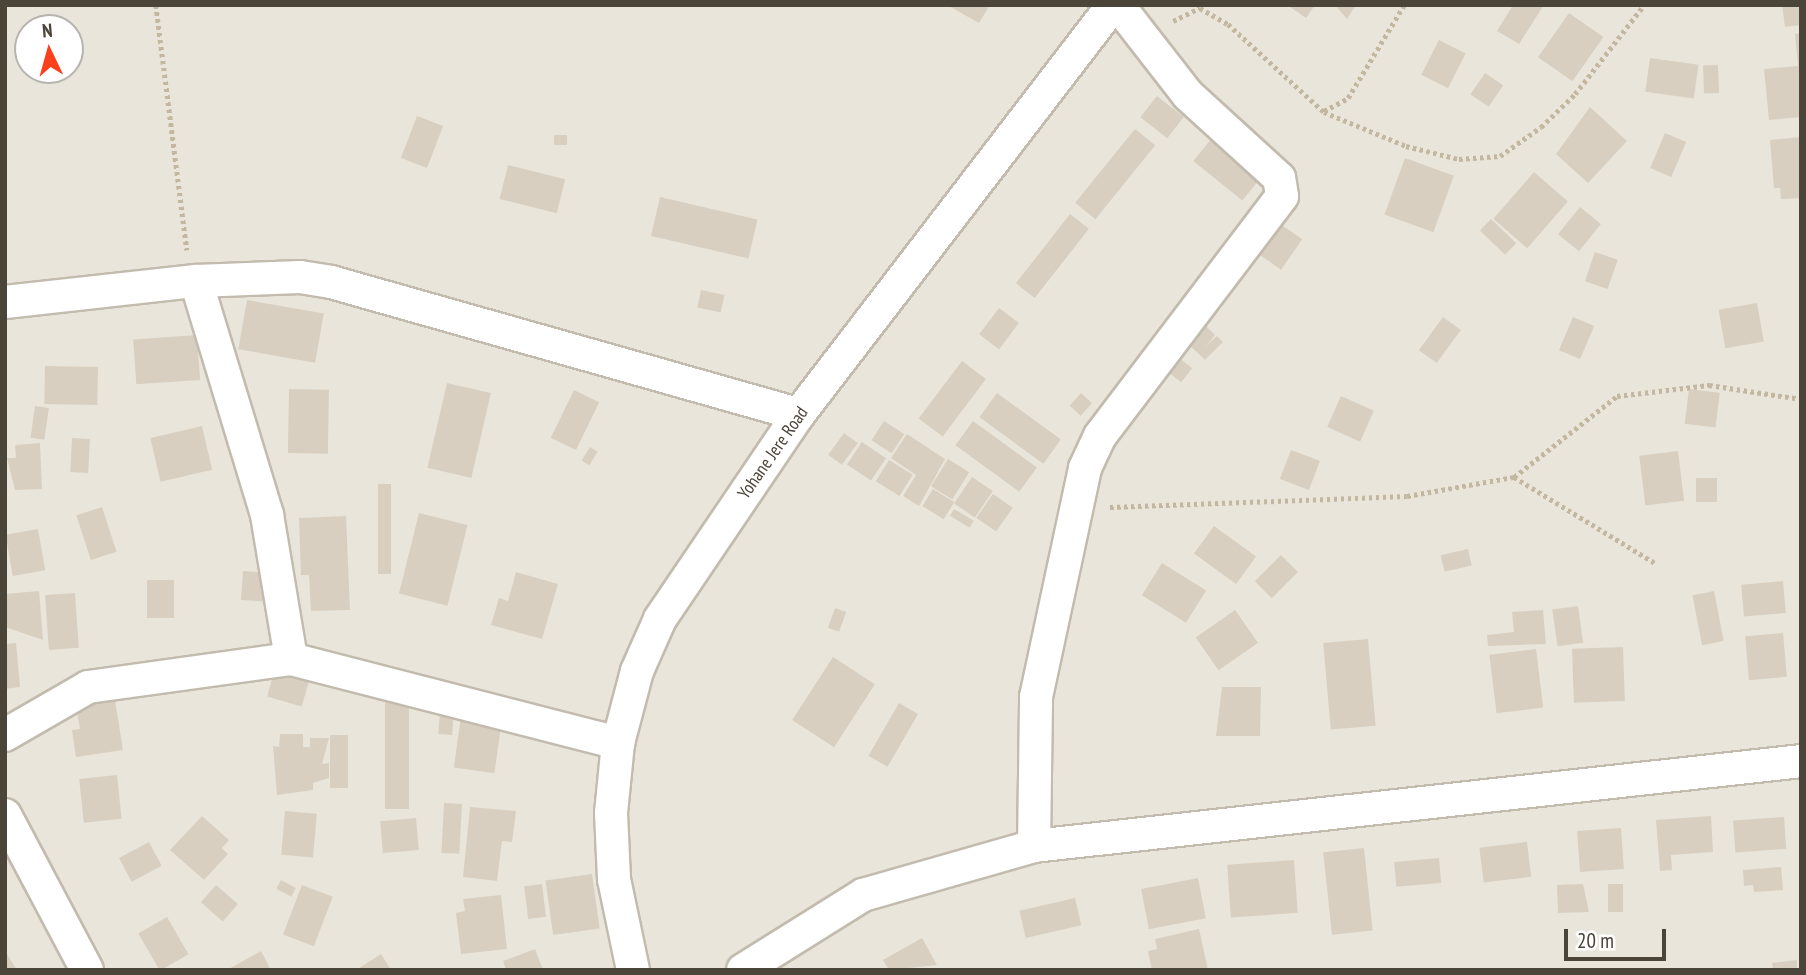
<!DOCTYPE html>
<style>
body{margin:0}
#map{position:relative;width:1806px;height:975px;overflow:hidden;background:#f6f3ec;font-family:"PT Sans Narrow",sans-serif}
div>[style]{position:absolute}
.residential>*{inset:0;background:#eae5da}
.building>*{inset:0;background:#d8cfc1;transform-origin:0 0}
.path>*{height:4.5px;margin-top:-2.25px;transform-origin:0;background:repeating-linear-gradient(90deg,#c4b79f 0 3.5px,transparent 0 7px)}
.roads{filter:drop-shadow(2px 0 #c2bbae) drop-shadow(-2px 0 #c2bbae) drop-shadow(0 2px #c2bbae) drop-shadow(0 -2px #c2bbae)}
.minor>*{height:32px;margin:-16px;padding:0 16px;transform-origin:16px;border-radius:16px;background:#fff}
span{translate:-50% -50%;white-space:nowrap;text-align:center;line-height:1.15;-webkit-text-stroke:7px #fff;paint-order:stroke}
.street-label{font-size:18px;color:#4b4439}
.frame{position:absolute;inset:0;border:7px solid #4b4439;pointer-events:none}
.north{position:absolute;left:14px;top:14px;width:70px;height:70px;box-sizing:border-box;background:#fff;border:2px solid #b7b4b0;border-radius:50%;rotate:355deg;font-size:19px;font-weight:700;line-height:28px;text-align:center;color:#4b4439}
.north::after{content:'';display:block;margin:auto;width:24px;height:32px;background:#fc3f1d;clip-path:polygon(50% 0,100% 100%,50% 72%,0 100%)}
.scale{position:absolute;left:1564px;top:929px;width:102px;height:32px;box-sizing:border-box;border:4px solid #4b4439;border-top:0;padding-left:9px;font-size:21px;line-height:24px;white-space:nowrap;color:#4b4439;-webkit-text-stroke:5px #fff;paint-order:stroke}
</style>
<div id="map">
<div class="residential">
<i style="clip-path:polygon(evenodd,5px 5px,1801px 5px,1801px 970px,5px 970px,5px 5px,28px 28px,70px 28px,70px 70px,28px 70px,28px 28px)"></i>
</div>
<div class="building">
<i style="clip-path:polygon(947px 5px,990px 5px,979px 23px)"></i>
<i style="clip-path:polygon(1287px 5px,1315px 5px,1306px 18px)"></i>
<i style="clip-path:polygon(1335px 5px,1356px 5px,1347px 19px)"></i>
<i style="clip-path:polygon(1513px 5px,1544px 5px,1519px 44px,1497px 31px)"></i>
<i style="clip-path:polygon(1782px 5px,1801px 5px,1801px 25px,1785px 27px)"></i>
<i style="left:1569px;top:13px;width:42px;height:54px;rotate:35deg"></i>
<i style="clip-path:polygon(1801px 33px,1801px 117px,1769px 120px,1764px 69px,1798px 66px,1795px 34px)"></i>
<i style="left:1439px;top:40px;width:30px;height:39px;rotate:27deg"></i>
<i style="left:1650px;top:58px;width:49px;height:34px;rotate:8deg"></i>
<i style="left:1718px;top:65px;width:28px;height:15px;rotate:88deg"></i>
<i style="left:1485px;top:73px;width:22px;height:26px;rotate:34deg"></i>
<i style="left:1157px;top:96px;width:34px;height:27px;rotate:38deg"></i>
<i style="clip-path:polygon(1590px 107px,1627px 141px,1588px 183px,1556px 154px)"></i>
<i style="left:417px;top:116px;width:28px;height:45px;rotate:21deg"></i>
<i style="left:1135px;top:129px;width:26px;height:95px;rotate:39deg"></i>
<i style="left:1216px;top:133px;width:63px;height:36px;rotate:39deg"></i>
<i style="left:1665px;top:133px;width:23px;height:38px;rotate:23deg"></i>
<i style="left:554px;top:135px;width:13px;height:10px"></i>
<i style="clip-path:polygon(1801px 137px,1801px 198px,1781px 199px,1780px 188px,1774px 188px,1770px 140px)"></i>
<i style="left:1405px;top:158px;width:52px;height:60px;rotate:20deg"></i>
<i style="left:508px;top:165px;width:59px;height:35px;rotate:14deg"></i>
<i style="left:1534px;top:172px;width:45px;height:62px;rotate:41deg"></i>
<i style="left:660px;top:197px;width:100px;height:40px;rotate:13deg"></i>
<i style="left:1580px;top:207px;width:27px;height:35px;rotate:39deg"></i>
<i style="left:1070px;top:214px;width:24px;height:88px;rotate:38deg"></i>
<i style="left:1491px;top:219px;width:35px;height:16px;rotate:44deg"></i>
<i style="left:1276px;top:221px;width:32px;height:37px;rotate:35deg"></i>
<i style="left:1595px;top:252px;width:24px;height:31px;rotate:19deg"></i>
<i style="left:701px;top:290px;width:24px;height:18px;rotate:12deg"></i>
<i style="left:247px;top:300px;width:78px;height:50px;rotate:10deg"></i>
<i style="left:1757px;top:303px;width:39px;height:39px;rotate:80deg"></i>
<i style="left:999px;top:308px;width:25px;height:33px;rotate:37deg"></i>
<i style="left:1443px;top:317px;width:22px;height:41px;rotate:36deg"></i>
<i style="left:1573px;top:317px;width:23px;height:36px;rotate:23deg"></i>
<i style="clip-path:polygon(1203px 323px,1215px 335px,1206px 346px,1217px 336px,1223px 342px,1205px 360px,1185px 341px)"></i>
<i style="left:197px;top:335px;width:45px;height:64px;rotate:86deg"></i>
<i style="left:1174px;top:354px;width:23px;height:18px;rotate:38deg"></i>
<i style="left:962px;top:361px;width:30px;height:72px;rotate:37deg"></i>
<i style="left:45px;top:366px;width:53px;height:38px;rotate:1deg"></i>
<i style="left:447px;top:383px;width:45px;height:87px;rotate:13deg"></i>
<i style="left:289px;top:389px;width:40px;height:64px;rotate:1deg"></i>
<i style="left:1689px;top:389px;width:31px;height:35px;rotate:7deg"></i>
<i style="left:574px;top:390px;width:28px;height:53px;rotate:26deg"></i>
<i style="left:997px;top:393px;width:79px;height:30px;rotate:36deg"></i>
<i style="left:1081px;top:393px;width:15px;height:17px;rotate:42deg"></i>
<i style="left:1341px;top:396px;width:36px;height:34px;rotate:24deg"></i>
<i style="left:35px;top:406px;width:14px;height:32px;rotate:8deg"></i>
<i style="left:884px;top:421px;width:24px;height:23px;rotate:33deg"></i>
<i style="left:973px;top:421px;width:79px;height:30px;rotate:36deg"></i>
<i style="left:202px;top:426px;width:45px;height:53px;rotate:77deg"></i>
<i style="left:844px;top:433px;width:17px;height:27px;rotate:36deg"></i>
<i style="clip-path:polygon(907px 434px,945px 459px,919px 506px,903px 496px,916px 475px,891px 458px)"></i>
<i style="left:72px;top:438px;width:18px;height:34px;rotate:3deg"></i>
<i style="left:862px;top:442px;width:29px;height:27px;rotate:34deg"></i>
<i style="clip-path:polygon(40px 443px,42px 489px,15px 490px,7px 458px,16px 458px,15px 445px)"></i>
<i style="left:590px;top:447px;width:9px;height:16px;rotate:32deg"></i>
<i style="left:1291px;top:450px;width:31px;height:31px;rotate:21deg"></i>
<i style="left:1678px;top:451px;width:50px;height:39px;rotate:83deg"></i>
<i style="left:948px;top:459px;width:25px;height:32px;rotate:32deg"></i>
<i style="left:889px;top:460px;width:28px;height:25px;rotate:32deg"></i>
<i style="left:972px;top:477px;width:25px;height:32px;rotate:34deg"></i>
<i style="left:1717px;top:478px;width:24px;height:21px;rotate:90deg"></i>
<i style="left:378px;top:484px;width:13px;height:90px"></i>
<i style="left:933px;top:489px;width:25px;height:20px;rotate:32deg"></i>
<i style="left:993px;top:494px;width:24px;height:29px;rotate:35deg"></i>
<i style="left:102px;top:507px;width:47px;height:27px;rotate:72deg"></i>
<i style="left:954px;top:509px;width:23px;height:8px;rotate:31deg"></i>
<i style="left:419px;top:513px;width:50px;height:83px;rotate:14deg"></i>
<i style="clip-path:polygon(346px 516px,350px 610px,311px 611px,309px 575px,301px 575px,299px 518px)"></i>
<i style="left:1214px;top:526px;width:52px;height:34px;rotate:36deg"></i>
<i style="left:38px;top:529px;width:42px;height:33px;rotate:80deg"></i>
<i style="left:1468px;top:549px;width:17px;height:28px;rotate:77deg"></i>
<i style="left:1281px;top:555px;width:24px;height:37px;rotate:45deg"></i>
<i style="left:1162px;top:563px;width:52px;height:38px;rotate:32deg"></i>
<i style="left:243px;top:571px;width:29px;height:29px;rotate:4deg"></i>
<i style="clip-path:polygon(516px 572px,558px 584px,542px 639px,491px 625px,499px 598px,508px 601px)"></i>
<i style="left:147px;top:580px;width:27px;height:38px"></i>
<i style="left:1783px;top:581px;width:32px;height:42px;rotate:85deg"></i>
<i style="clip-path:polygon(39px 591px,43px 640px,5px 627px,5px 594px)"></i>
<i style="left:1714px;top:591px;width:51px;height:22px;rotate:79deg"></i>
<i style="left:75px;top:593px;width:55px;height:30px;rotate:86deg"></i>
<i style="left:1578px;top:606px;width:37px;height:26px;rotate:82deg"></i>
<i style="left:835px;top:608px;width:12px;height:21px;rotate:20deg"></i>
<i style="left:1235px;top:610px;width:40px;height:48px;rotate:55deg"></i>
<i style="clip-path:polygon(1543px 610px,1546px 644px,1488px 646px,1487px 635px,1514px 632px,1512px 612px)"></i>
<i style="left:1783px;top:633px;width:44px;height:38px;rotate:85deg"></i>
<i style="left:1368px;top:639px;width:87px;height:45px;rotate:85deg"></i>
<i style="clip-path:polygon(16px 643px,20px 687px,5px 689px,5px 644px)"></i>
<i style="left:1623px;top:647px;width:54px;height:51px;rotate:88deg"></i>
<i style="left:1536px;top:649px;width:59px;height:47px;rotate:83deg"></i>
<i style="left:833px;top:657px;width:50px;height:75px;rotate:33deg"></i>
<i style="left:277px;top:662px;width:36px;height:36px;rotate:16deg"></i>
<i style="clip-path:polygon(1222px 687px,1261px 687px,1260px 736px,1216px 736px)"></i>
<i style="clip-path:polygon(113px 688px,123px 750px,76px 757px,72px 730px,80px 729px,74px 694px)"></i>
<i style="left:385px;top:690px;width:24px;height:119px"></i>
<i style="left:899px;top:703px;width:22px;height:61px;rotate:30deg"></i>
<i style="left:440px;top:709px;width:14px;height:25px;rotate:4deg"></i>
<i style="left:462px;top:709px;width:41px;height:59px;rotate:8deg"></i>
<i style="clip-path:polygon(280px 734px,303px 734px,303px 747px,310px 747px,310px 738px,329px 738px,322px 764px,329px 763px,329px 778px,313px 783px,313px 790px,277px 795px,273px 746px,279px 747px)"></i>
<i style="left:330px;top:735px;width:18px;height:53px"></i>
<i style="left:117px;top:775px;width:44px;height:38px;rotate:84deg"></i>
<i style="left:444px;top:803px;width:18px;height:50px;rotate:3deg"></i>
<i style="clip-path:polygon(470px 807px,516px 811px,512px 842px,502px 841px,497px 881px,463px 877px)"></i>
<i style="left:285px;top:811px;width:32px;height:44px;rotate:5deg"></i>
<i style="clip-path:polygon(202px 816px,229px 840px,222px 848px,228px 854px,204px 880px,170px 850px)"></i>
<i style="clip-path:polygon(1711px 816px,1713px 852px,1671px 855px,1672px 870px,1660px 871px,1656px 820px)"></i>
<i style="left:1784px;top:817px;width:32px;height:51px;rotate:86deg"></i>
<i style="left:416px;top:818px;width:32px;height:36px;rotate:85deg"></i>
<i style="left:1621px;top:828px;width:41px;height:44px;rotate:86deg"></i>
<i style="left:149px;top:842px;width:27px;height:34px;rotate:62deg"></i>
<i style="left:1527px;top:842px;width:35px;height:48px;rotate:83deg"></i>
<i style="left:1364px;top:848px;width:83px;height:41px;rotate:84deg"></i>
<i style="left:1439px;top:858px;width:25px;height:45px;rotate:85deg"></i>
<i style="left:1294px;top:860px;width:53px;height:67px;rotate:86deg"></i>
<i style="clip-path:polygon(1781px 867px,1783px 890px,1754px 892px,1753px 885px,1744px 886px,1743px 870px)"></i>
<i style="left:592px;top:874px;width:55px;height:47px;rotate:82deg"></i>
<i style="left:1198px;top:878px;width:41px;height:58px;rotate:79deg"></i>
<i style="left:281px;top:880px;width:17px;height:10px;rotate:28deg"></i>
<i style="left:542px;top:884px;width:33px;height:18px;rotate:83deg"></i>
<i style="clip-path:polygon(1583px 884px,1589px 912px,1558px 913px,1557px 885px)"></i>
<i style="left:1608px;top:884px;width:15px;height:28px"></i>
<i style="left:216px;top:885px;width:29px;height:23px;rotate:41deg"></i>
<i style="left:302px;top:885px;width:33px;height:53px;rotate:21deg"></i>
<i style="clip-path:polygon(501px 895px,507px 949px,461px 954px,456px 913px,465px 911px,463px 899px)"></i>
<i style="left:1075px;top:898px;width:28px;height:57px;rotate:77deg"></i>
<i style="left:167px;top:917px;width:43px;height:33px;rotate:60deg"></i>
<i style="clip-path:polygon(1199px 929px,1208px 970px,1152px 970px,1148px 951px,1157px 949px,1155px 939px)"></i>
<i style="clip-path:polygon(922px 938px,937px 965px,889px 970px,883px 960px)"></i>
<i style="clip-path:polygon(535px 949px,543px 970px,506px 970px,503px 961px)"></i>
<i style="clip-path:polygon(5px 951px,17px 970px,5px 970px)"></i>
<i style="clip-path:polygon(261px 951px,271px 970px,227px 970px)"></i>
<i style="clip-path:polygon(381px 954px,391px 970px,356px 970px)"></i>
<i style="clip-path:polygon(1797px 960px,1797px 970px,1773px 970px,1772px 963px)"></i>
</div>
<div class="path">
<i style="left:156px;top:5px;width:247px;rotate:82.8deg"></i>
<i style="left:1173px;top:21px;width:30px;rotate:-26deg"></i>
<i style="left:1200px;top:8px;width:32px;rotate:30deg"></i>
<i style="left:1228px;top:24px;width:130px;rotate:42.5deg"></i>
<i style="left:1324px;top:112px;width:89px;rotate:22.5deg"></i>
<i style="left:1406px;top:146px;width:55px;rotate:13.8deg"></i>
<i style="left:1459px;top:159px;width:41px;rotate:-4.2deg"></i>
<i style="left:1500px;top:156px;width:50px;rotate:-35.3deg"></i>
<i style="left:1541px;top:127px;width:47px;rotate:-44.1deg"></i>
<i style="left:1575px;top:94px;width:113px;rotate:-52.2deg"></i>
<i style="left:1324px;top:111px;width:27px;rotate:-28deg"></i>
<i style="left:1348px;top:98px;width:109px;rotate:-58.9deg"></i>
<i style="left:1514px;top:477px;width:131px;rotate:-38.2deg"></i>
<i style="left:1617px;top:396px;width:93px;rotate:-6.8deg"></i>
<i style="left:1709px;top:385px;width:93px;rotate:8.7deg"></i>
<i style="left:1110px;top:507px;width:297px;rotate:-2.1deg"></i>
<i style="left:1407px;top:496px;width:109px;rotate:-10.1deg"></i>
<i style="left:1514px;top:477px;width:165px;rotate:31.4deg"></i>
</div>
<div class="roads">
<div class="minor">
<i style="left:196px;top:281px;width:245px;rotate:73.1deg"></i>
<i style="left:267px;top:515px;width:146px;rotate:80.5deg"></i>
<i style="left:5px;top:302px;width:192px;rotate:-6.3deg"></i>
<i style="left:196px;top:281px;width:104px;rotate:-2.2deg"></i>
<i style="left:300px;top:277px;width:31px;rotate:9deg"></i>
<i style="left:331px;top:282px;width:486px;rotate:15.8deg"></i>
<i style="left:5px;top:735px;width:96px;rotate:-30deg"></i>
<i style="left:88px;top:687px;width:205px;rotate:-7.9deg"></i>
<i style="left:291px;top:659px;width:338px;rotate:14.4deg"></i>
<i style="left:5px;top:815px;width:175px;rotate:62.1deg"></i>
<i style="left:1034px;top:846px;width:149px;rotate:-89.2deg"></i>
<i style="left:1036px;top:697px;width:234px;rotate:-77.9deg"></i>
<i style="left:1085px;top:468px;width:35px;rotate:-65deg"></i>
<i style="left:1100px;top:436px;width:301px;rotate:-52.8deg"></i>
<i style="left:1282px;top:196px;width:18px;rotate:-99deg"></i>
<i style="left:1279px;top:178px;width:123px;rotate:-137.6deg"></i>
<i style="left:1188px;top:95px;width:114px;rotate:-127.9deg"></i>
<i style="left:633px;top:970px;width:93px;rotate:-101.8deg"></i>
<i style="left:614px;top:879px;width:66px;rotate:-92.6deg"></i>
<i style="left:611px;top:813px;width:70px;rotate:-84.3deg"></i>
<i style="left:618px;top:743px;width:74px;rotate:-75.2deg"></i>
<i style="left:637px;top:671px;width:57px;rotate:-66.1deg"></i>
<i style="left:660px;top:619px;width:248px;rotate:-55.9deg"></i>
<i style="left:799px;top:414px;width:516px;rotate:-52.49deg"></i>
<i style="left:743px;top:970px;width:142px;rotate:-32deg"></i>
<i style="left:863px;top:895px;width:178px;rotate:-16deg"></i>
<i style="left:1034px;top:846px;width:772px;rotate:-6.32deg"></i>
</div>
</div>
<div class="street-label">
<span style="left:773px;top:453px;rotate:-55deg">Yohane Jere Road</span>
</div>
<div class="frame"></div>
<div class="north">N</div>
<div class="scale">20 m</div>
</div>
